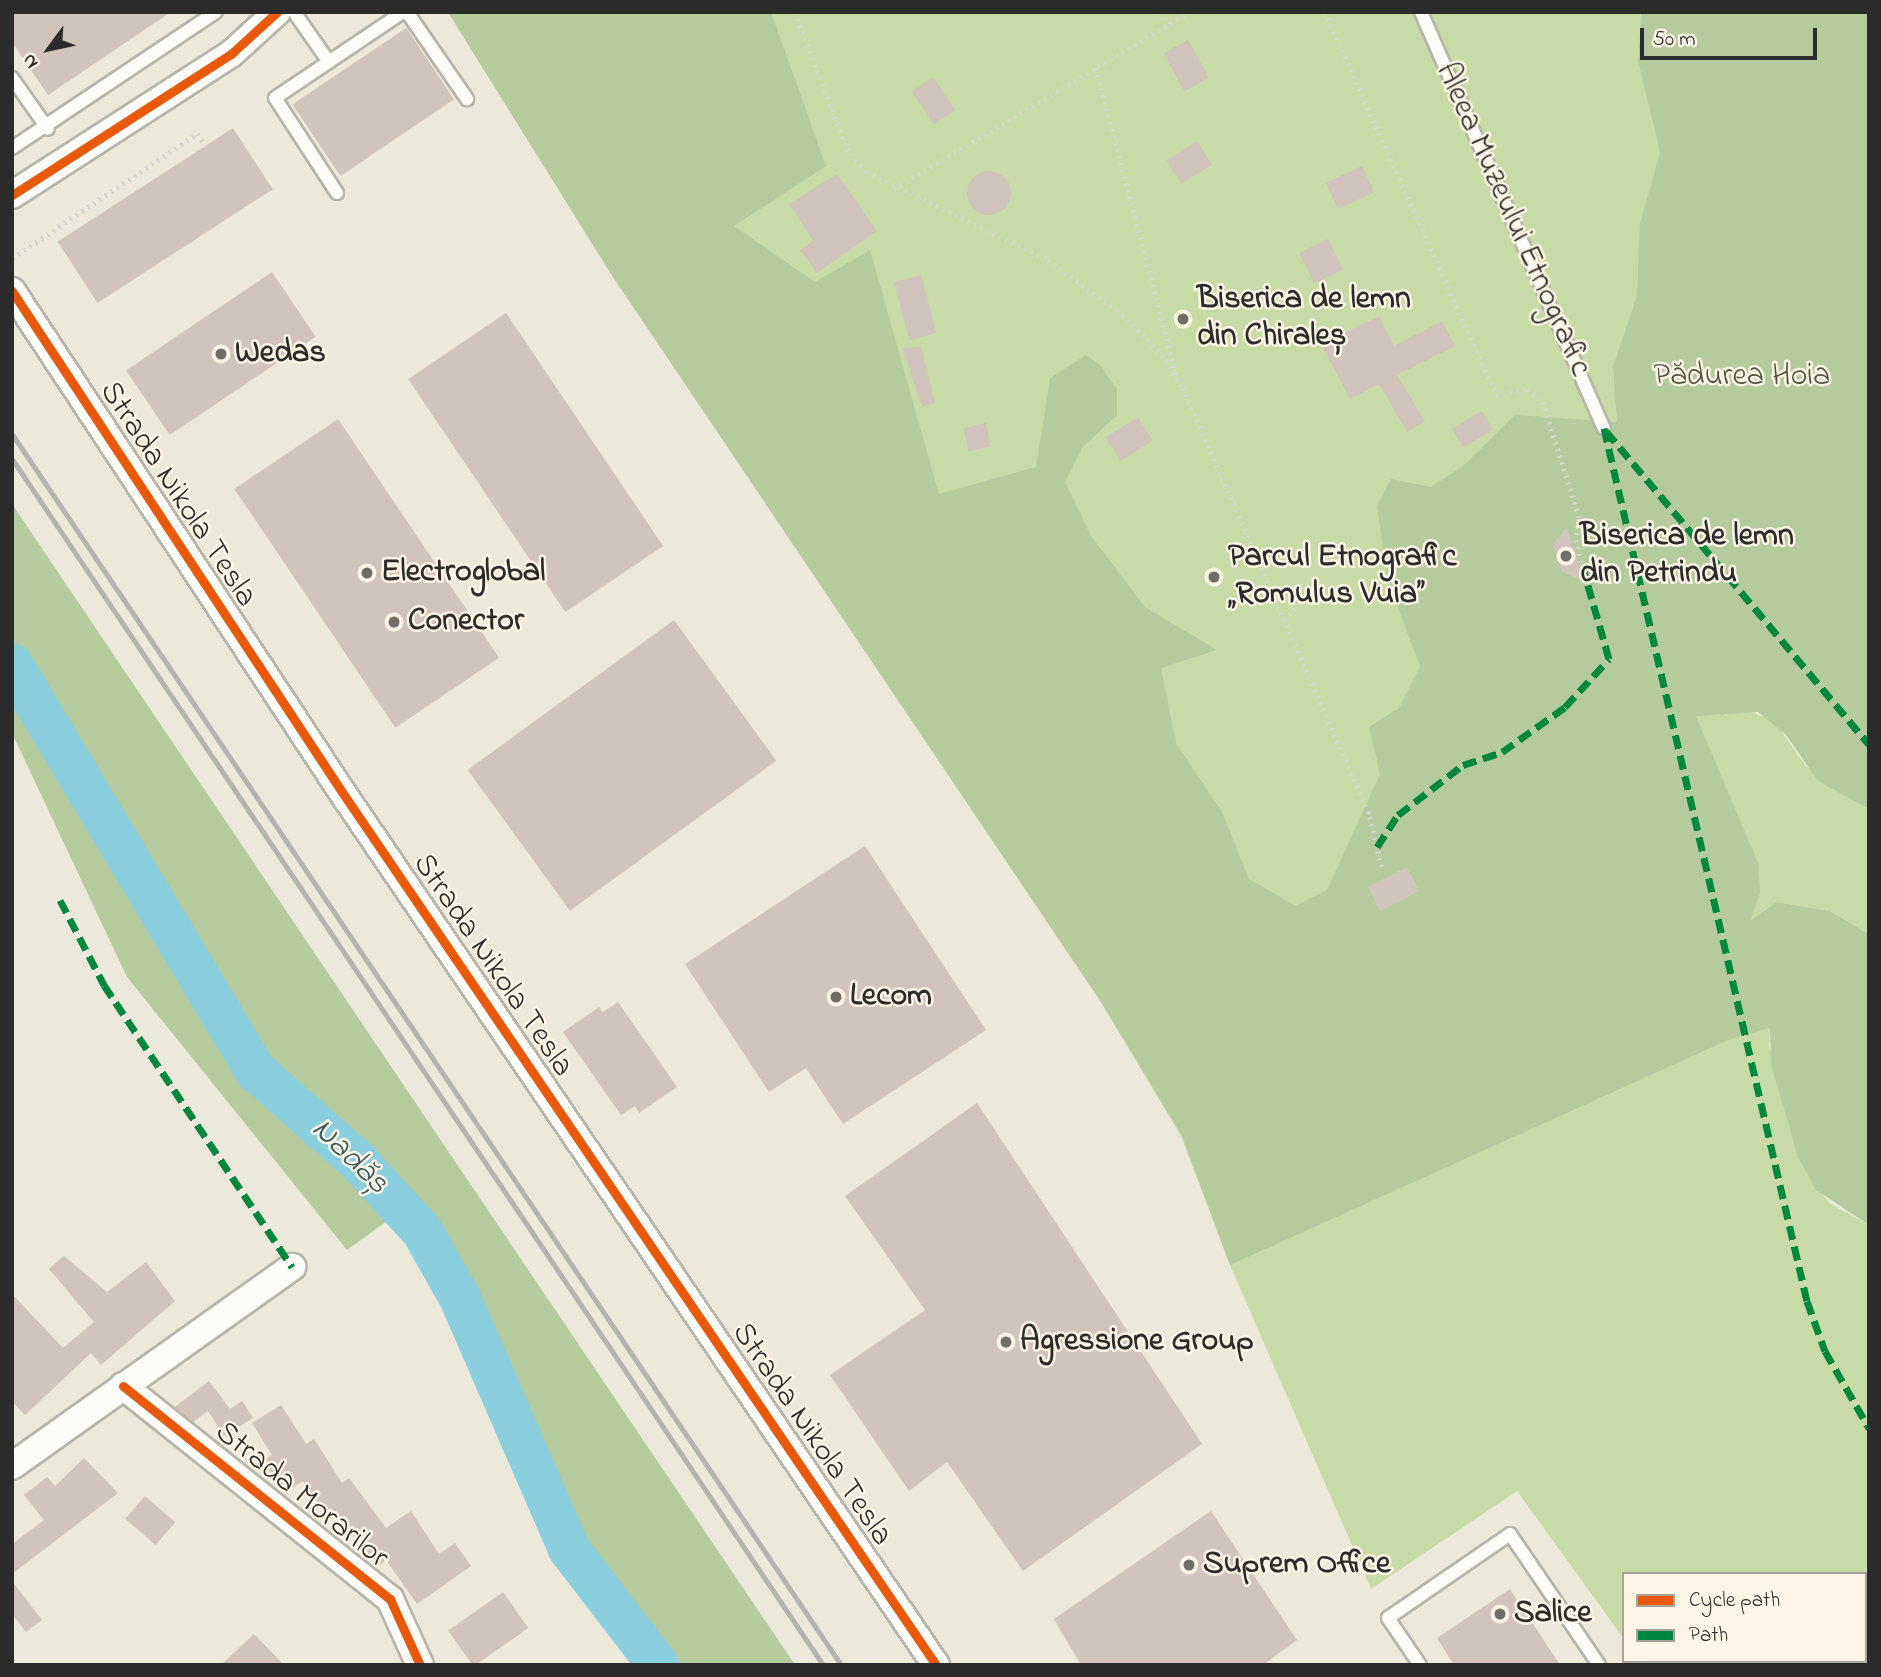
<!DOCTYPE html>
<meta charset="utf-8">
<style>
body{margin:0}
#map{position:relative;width:1881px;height:1677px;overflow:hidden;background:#ece8da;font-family:"Indie Flower",sans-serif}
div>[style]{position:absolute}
.green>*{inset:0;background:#c8dba6}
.forest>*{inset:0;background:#b5cb9d}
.river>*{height:42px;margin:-21px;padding:0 21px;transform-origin:21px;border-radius:21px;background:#8bcede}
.building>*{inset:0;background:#d0c4bc;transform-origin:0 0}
.round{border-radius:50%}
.path>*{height:4.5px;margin-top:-2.25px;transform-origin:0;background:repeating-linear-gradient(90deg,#d4d4d0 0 2px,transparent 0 7px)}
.roads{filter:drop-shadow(2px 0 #b6b4ab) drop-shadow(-2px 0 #b6b4ab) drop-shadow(0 2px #b6b4ab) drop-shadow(0 -2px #b6b4ab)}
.service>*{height:12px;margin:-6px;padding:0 6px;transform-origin:6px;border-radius:6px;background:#fcfcf9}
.minor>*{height:26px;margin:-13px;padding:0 13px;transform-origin:13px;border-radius:13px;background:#fcfcf9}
.rail>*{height:5px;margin:-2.5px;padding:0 2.5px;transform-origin:2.5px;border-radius:2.5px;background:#b4b3b1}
.quiet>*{height:7px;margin-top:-3.5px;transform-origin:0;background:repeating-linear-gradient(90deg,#00873e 0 14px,transparent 0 21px)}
.cycleway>*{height:9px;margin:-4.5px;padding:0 4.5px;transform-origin:4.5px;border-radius:4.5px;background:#e8590c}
.dots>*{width:19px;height:19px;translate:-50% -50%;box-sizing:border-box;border:4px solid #fcf5e5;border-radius:50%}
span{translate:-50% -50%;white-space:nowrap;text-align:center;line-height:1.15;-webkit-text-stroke:5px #fcf5e5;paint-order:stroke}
.street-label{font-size:32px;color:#2b2b2b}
.poi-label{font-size:32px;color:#2b2b2b;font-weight:700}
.left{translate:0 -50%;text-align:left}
.park-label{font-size:32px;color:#4b543f}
.water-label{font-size:33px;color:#3b5961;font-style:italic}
.frame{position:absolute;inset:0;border:14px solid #2b2b2b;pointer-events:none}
.legend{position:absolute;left:1622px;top:1572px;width:245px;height:91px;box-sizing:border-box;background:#fcf5e5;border:2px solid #a8a49b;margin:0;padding:9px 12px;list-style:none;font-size:21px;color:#2b2b2b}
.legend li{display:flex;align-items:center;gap:14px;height:35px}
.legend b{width:35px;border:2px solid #a8a49b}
.north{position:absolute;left:14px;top:14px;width:70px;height:70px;-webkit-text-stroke:5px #fcf5e5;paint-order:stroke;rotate:237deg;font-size:19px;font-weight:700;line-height:28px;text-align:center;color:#2b2b2b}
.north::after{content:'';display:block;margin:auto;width:24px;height:32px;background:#2b2b2b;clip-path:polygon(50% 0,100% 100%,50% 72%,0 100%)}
.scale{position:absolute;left:1640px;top:28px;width:177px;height:32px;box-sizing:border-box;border:4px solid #2b2b2b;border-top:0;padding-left:9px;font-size:21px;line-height:24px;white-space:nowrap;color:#2b2b2b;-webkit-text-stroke:5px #fcf5e5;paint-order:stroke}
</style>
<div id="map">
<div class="green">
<i style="clip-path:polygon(448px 12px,1641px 12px,1638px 62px,1660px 152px,1640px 222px,1641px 278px,1617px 422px,1725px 715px,1741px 708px,1774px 721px,1806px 766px,1869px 809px,1869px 934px,1830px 911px,1777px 902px,1769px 1046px,1806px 1173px,1829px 1203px,1869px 1225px,1869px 1665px,1642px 1665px,1865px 1661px,1865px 1574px,1624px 1574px,1624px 1639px,1517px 1491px,1371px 1589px,1230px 1265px,1181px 1136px,1101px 1002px,611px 274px)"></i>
</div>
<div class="forest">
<i style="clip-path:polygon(448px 12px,771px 12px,826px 166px,734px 226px,815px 282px,870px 250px,939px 494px,1036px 467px,1050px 378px,1086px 355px,1100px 365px,1117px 389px,1117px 415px,1082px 448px,1065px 482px,1091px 536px,1145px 607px,1217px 650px,1161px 668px,1176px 743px,1222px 812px,1249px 879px,1296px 906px,1327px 890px,1380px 774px,1369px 727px,1399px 708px,1420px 666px,1388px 581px,1377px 506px,1391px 479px,1431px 487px,1463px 466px,1515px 415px,1617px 422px,1613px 367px,1637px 296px,1640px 222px,1660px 152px,1638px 62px,1641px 12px,1869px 12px,1869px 809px,1818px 781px,1786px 735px,1758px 712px,1696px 716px,1758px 863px,1760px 893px,1750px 921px,1777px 902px,1830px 911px,1869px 934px,1869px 1225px,1816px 1190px,1798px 1157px,1771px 1064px,1770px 1028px,1728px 1040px,1230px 1265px,1182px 1136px,1101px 1002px,611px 274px)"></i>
<i style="clip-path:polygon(12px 504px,450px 1154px,795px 1665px,639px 1665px,577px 1582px,534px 1509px,442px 1293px,394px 1216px,347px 1250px,127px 977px,12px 733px)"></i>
</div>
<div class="river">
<i style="left:12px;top:664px;width:475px;rotate:59.1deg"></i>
<i style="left:256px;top:1071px;width:136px;rotate:41.4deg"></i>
<i style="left:358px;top:1161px;width:95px;rotate:47.6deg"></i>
<i style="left:422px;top:1231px;width:77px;rotate:60.4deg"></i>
<i style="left:460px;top:1298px;width:274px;rotate:66.5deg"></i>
<i style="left:569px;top:1549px;width:146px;rotate:52.5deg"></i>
</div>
<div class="building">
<i style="clip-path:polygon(12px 12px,171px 12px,48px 95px,12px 42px)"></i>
<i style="left:406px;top:28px;width:86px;height:137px;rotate:56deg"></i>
<i style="left:1188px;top:40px;width:43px;height:28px;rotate:61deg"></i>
<i style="left:933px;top:77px;width:40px;height:26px;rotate:56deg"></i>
<i style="left:233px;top:128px;width:73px;height:209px;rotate:57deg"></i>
<i style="left:1197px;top:141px;width:28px;height:36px;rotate:58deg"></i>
<i style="left:1362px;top:166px;width:29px;height:40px;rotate:65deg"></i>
<i class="round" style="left:967px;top:171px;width:44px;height:44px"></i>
<i style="clip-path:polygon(837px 174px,877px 231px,817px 273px,800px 250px,813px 241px,789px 204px)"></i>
<i style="left:1328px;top:239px;width:34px;height:32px;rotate:64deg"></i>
<i style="left:272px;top:272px;width:78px;height:176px;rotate:56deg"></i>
<i style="left:921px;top:275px;width:60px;height:28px;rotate:75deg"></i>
<i style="left:506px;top:313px;width:281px;height:118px;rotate:56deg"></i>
<i style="clip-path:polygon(1379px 316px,1394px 346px,1442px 321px,1455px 346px,1397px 375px,1425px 421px,1407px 432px,1379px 384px,1350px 399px,1321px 344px)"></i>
<i style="clip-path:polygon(921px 347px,935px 403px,922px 407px,902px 348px)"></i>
<i style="left:1482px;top:411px;width:22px;height:35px;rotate:60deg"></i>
<i style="left:1138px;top:417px;width:28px;height:38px;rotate:58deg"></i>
<i style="left:338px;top:419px;width:288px;height:125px;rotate:56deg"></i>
<i style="left:986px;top:423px;width:24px;height:23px;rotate:78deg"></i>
<i style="clip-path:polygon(1567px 527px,1584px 581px,1562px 572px,1553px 544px)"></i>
<i style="left:674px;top:620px;width:174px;height:255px;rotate:54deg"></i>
<i style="clip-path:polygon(865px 846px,986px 1030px,843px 1124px,806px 1068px,769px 1092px,685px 964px)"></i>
<i style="left:1407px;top:867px;width:27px;height:44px;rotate:63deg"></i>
<i style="clip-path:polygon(618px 1002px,677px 1087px,639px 1113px,635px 1106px,621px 1115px,563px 1032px,599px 1007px,603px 1012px)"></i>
<i style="clip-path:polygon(977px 1103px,1202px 1444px,1023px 1571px,947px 1462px,909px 1491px,830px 1375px,925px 1310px,845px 1196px)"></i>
<i style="clip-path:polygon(64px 1256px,107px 1292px,146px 1262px,175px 1301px,101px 1365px,91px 1353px,25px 1415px,12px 1402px,12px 1294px,63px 1348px,94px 1322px,49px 1269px)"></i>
<i style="clip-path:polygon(209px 1381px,230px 1409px,242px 1401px,253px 1418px,224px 1436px,208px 1411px,193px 1422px,175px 1407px)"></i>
<i style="clip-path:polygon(281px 1405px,306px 1444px,314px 1439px,342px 1483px,349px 1478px,386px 1528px,411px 1511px,439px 1554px,455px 1543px,471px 1566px,417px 1604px,386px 1560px,379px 1565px,335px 1514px,328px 1518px,303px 1481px,284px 1493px,263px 1461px,272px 1455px,252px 1423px)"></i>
<i style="clip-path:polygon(84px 1458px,118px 1493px,12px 1574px,12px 1544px,44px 1520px,24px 1495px,47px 1477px,55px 1486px)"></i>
<i style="left:145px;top:1496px;width:40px;height:30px;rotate:41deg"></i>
<i style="clip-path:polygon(1211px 1511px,1297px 1640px,1263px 1665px,1081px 1665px,1054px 1619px)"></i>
<i style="clip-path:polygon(12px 1581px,42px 1620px,26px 1632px,12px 1614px)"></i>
<i style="clip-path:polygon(1510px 1589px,1560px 1665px,1454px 1665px,1437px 1638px)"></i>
<i style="left:503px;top:1592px;width:44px;height:67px;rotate:55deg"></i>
<i style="clip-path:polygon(254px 1634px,284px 1665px,221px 1665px)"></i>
</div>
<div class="path">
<i style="left:795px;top:12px;width:147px;rotate:69.2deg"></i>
<i style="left:847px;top:149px;width:30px;rotate:49deg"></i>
<i style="left:867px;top:172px;width:201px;rotate:25.9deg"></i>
<i style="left:1048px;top:260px;width:93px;rotate:36.3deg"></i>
<i style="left:1123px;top:315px;width:56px;rotate:45.7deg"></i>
<i style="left:1162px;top:355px;width:39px;rotate:58deg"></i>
<i style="left:1183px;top:388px;width:468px;rotate:66.4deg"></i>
<i style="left:1370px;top:817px;width:52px;rotate:76.8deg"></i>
<i style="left:1160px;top:12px;width:15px;rotate:58deg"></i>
<i style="left:1325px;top:12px;width:419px;rotate:65.9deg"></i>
<i style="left:1496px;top:395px;width:33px;rotate:-11deg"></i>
<i style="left:1528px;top:389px;width:20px;rotate:41deg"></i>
<i style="left:1543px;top:402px;width:123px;rotate:72.5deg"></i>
<i style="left:1580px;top:519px;width:21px;rotate:101deg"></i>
<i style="left:1576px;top:540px;width:32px;rotate:76deg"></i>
<i style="left:1096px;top:68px;width:318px;rotate:75.3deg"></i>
<i style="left:894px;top:189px;width:345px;rotate:-30.9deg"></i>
<i style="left:12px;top:258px;width:223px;rotate:-33.8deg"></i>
<i style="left:197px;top:134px;width:15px;rotate:53deg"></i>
<i style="left:1284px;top:620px;width:48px;rotate:-46.7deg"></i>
</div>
<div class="roads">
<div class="service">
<i style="left:294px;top:12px;width:61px;rotate:55deg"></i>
<i style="left:407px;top:12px;width:106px;rotate:55.4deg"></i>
<i style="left:1421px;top:12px;width:454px;rotate:66.3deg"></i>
<i style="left:12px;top:78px;width:62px;rotate:54.8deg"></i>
<i style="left:12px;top:148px;width:245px;rotate:-33.7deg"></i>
<i style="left:337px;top:193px;width:113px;rotate:-123.1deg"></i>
<i style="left:275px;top:98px;width:154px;rotate:-33.9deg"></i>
<i style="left:1420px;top:1665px;width:57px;rotate:-124.2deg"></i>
<i style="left:1388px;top:1618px;width:148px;rotate:-34.5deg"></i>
<i style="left:1510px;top:1534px;width:158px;rotate:55.8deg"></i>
</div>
<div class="minor">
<i style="left:12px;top:195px;width:260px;rotate:-32.8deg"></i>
<i style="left:231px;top:54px;width:62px;rotate:-42.4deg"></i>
<i style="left:12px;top:291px;width:600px;rotate:56.63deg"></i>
<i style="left:342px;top:792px;width:1056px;rotate:55.77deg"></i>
<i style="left:123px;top:1386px;width:342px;rotate:38.6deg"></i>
<i style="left:390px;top:1599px;width:72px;rotate:65.6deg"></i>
<i style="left:12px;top:1466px;width:344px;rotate:-35.4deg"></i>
</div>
</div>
<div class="rail">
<i style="left:12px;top:434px;width:1484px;rotate:56.04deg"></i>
<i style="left:12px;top:459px;width:1453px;rotate:56.08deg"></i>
</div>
<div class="quiet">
<i style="left:1604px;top:428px;width:896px;rotate:76.91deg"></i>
<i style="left:1807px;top:1301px;width:53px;rotate:70.2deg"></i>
<i style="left:1825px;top:1351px;width:89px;rotate:60.3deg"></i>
<i style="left:1606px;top:431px;width:409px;rotate:50deg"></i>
<i style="left:1377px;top:847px;width:38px;rotate:-57deg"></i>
<i style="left:1398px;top:815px;width:82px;rotate:-37.6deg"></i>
<i style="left:1463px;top:765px;width:41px;rotate:-18.4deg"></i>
<i style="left:1502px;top:752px;width:77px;rotate:-35.5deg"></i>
<i style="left:1565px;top:707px;width:65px;rotate:-47.5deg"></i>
<i style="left:1609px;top:659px;width:91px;rotate:-105.9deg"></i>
<i style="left:60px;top:900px;width:96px;rotate:62.6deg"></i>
<i style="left:104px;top:985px;width:339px;rotate:56.3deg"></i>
</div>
<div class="cycleway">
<i style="left:12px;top:195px;width:260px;rotate:-32.8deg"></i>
<i style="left:231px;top:54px;width:62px;rotate:-42.4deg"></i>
<i style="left:12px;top:291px;width:600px;rotate:56.63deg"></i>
<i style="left:342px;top:792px;width:1056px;rotate:55.77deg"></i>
<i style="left:123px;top:1386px;width:342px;rotate:38.6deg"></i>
<i style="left:390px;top:1599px;width:72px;rotate:65.6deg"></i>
</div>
<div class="dots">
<i style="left:1183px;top:319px;background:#6f6d68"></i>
<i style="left:221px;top:354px;background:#6f6d68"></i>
<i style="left:1566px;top:556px;background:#6f6d68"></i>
<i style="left:367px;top:573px;background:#6f6d68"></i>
<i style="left:1214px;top:577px;background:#6f6d68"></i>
<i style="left:394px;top:622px;background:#6f6d68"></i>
<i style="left:836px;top:997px;background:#6f6d68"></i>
<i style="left:1006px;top:1342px;background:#6f6d68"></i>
<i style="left:1189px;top:1565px;background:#6f6d68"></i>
<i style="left:1500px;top:1614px;background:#6f6d68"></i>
</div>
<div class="street-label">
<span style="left:1512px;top:220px;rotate:66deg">Aleea Muzeului Etnografic</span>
<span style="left:177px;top:495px;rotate:57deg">Strada Nikola Tesla</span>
<span style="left:492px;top:966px;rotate:56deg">Strada Nikola Tesla</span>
<span style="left:811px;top:1435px;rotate:56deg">Strada Nikola Tesla</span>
<span style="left:301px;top:1496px;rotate:39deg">Strada Morarilor</span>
</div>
<div class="poi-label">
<span class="left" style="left:1197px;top:319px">Biserica de lemn<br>din Chiraleș</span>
<span class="left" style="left:235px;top:354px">Wedas</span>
<span class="left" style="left:1580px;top:556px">Biserica de lemn<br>din Petrindu</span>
<span class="left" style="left:1228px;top:577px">Parcul Etnografic<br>„Romulus Vuia”</span>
<span class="left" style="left:381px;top:573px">Electroglobal</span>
<span class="left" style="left:408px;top:622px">Conector</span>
<span class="left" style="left:850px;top:997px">Lecom</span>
<span class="left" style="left:1020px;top:1342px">Agressione Group</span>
<span class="left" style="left:1203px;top:1565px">Suprem Office</span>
<span class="left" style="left:1514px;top:1614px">Salice</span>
</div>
<div class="park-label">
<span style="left:1742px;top:377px">Pădurea Hoia</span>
</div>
<div class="water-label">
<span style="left:349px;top:1157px;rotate:44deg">Nadăș</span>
</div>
<div class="frame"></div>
<ul class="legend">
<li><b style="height:9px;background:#e8590c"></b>Cycle path</li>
<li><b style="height:9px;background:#00873e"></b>Path</li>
</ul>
<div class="north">N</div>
<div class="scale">50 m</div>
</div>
